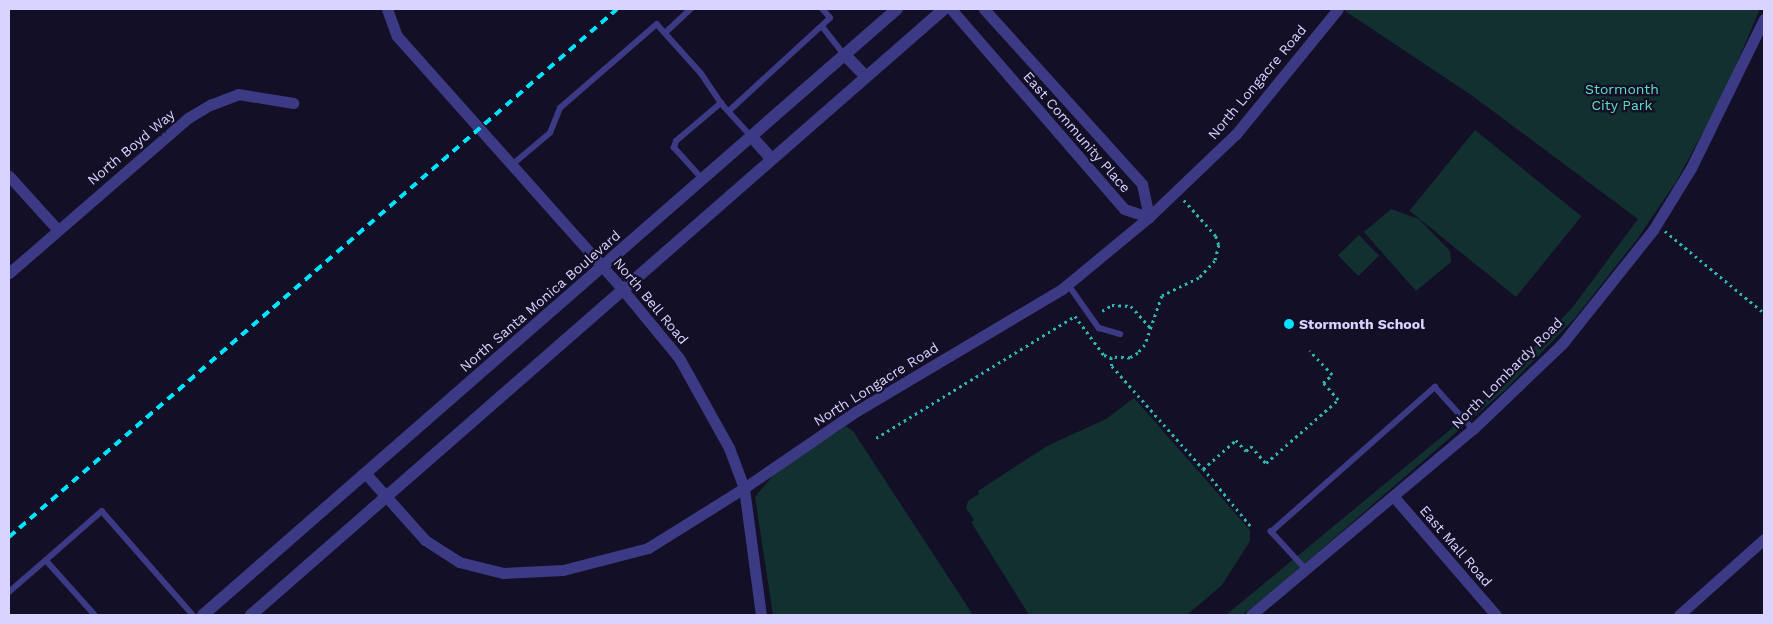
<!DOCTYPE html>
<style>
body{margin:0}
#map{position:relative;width:1773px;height:624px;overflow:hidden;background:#130f26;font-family:"Work Sans",sans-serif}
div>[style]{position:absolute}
.green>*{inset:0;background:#12302f;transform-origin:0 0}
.path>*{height:2.5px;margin-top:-1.25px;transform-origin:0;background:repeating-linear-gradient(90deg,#2fb8b0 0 2.5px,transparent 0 6.5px)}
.service>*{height:5.5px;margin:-2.75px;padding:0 2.75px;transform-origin:2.75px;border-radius:2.75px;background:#3d3a85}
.minor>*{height:11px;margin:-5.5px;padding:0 5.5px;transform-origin:5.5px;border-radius:5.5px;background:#3d3a85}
.tertiary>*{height:12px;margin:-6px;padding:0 6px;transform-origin:6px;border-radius:6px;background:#3d3a85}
.rail>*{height:4px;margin-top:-2px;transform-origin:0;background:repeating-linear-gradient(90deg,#00e5ff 0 8px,transparent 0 14px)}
.dots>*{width:14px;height:14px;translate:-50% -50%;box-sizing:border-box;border:2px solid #130f26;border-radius:50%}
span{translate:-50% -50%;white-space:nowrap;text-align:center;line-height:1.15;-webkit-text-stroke:4.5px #130f26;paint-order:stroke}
.street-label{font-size:14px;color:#d9d4ff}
.park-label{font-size:14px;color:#5fe0c0}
.poi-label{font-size:14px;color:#d9d4ff;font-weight:700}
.left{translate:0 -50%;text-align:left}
.frame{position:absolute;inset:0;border:10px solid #d9d4ff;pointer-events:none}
</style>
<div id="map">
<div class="green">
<i style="clip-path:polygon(1347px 9px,1760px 9px,1724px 93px,1676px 182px,1638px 238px,1575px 318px,1505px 390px,1265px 598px,1242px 615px,1226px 615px,1479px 406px,1572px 308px,1638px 219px,1474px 97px,1345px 11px)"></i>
<i style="left:1475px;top:130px;width:137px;height:104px;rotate:39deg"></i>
<i style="clip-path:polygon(1391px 209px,1419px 219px,1450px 251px,1451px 262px,1416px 291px,1364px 232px)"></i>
<i style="left:1359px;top:235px;width:29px;height:29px;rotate:46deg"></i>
<i style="clip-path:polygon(1134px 398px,1250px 530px,1250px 541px,1222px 585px,1187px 615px,1029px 615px,971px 522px,974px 520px,966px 508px,968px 501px,979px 494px,978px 491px,1047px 446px,1106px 419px)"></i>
<i style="clip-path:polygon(846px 426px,853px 431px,973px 615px,773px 615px,755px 497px,776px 472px)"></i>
</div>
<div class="path">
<i style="left:1184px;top:200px;width:48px;rotate:48.4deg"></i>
<i style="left:1216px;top:236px;width:9px;rotate:72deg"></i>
<i style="left:1219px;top:245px;width:16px;rotate:104deg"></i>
<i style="left:1215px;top:261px;width:23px;rotate:133deg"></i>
<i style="left:1199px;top:278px;width:41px;rotate:154.1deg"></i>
<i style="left:1162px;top:296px;width:52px;rotate:109.1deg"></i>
<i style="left:1145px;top:345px;width:11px;rotate:131deg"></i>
<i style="left:1138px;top:353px;width:9px;rotate:148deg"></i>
<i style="left:1130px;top:358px;width:19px;rotate:-177deg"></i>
<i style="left:1111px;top:357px;width:9px;rotate:84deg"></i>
<i style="left:1112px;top:366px;width:137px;rotate:48.5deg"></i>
<i style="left:1665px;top:231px;width:129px;rotate:39.6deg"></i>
<i style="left:1102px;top:311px;width:12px;rotate:-31deg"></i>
<i style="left:1112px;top:305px;width:19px;rotate:3deg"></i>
<i style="left:1131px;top:306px;width:30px;rotate:48deg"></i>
<i style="left:876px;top:438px;width:233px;rotate:-31.5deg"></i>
<i style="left:1075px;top:316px;width:49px;rotate:53.4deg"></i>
<i style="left:1104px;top:355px;width:7px;rotate:16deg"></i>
<i style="left:1250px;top:526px;width:74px;rotate:-129.5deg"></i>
<i style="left:1203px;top:469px;width:44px;rotate:-41.3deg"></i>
<i style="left:1236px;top:440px;width:15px;rotate:48deg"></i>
<i style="left:1246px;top:451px;width:7px;rotate:-45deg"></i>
<i style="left:1251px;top:446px;width:23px;rotate:49deg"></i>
<i style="left:1266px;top:463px;width:96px;rotate:-41.2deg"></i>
<i style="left:1338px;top:400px;width:23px;rotate:-131deg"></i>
<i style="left:1323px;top:383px;width:12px;rotate:-42deg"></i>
<i style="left:1332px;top:375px;width:33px;rotate:-133deg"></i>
</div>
<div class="service">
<i style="left:822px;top:26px;width:37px;rotate:52deg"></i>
<i style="left:665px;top:33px;width:35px;rotate:-43deg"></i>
<i style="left:729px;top:111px;width:137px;rotate:-42.6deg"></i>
<i style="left:830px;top:18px;width:12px;rotate:-132deg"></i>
<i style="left:513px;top:164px;width:48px;rotate:-40deg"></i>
<i style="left:550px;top:133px;width:27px;rotate:-68deg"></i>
<i style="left:560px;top:108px;width:128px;rotate:-40.9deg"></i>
<i style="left:657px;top:24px;width:66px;rotate:48.1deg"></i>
<i style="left:701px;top:73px;width:36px;rotate:56deg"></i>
<i style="left:702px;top:179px;width:42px;rotate:-132.1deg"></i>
<i style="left:674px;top:148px;width:7px;rotate:-74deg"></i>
<i style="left:676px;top:141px;width:59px;rotate:-40.2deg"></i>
<i style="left:721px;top:103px;width:45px;rotate:47.7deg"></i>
<i style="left:1068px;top:284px;width:54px;rotate:54.8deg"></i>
<i style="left:1099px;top:328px;width:22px;rotate:16deg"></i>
<i style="left:46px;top:560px;width:74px;rotate:-41.2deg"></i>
<i style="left:102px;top:511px;width:138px;rotate:48.8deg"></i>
<i style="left:1306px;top:570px;width:52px;rotate:-132.6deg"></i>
<i style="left:1271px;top:532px;width:219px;rotate:-41.5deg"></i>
<i style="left:1435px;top:387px;width:57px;rotate:47.9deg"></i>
<i style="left:9px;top:592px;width:49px;rotate:-40.9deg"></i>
<i style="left:46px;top:560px;width:74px;rotate:48.3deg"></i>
</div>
<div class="minor">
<i style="left:387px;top:9px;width:29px;rotate:70deg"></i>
<i style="left:397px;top:36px;width:340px;rotate:48.3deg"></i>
<i style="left:623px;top:290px;width:88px;rotate:50.5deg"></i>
<i style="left:679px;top:358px;width:103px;rotate:60.9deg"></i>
<i style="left:729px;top:448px;width:43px;rotate:69.4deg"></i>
<i style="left:744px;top:488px;width:128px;rotate:82.4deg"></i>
<i style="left:951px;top:9px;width:264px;rotate:49.1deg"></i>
<i style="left:1124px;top:209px;width:26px;rotate:18deg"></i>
<i style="left:984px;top:9px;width:236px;rotate:47.9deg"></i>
<i style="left:1142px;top:184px;width:34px;rotate:78deg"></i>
<i style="left:9px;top:176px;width:72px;rotate:47.8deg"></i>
<i style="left:9px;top:273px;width:237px;rotate:-40.9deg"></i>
<i style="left:188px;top:118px;width:26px;rotate:-31deg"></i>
<i style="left:210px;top:105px;width:30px;rotate:-21deg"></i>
<i style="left:238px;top:94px;width:56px;rotate:9.3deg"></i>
<i style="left:366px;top:474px;width:89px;rotate:48.2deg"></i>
<i style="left:425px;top:540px;width:40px;rotate:32.9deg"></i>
<i style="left:459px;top:562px;width:45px;rotate:14deg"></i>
<i style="left:503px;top:573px;width:60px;rotate:-2.9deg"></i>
<i style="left:563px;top:570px;width:88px;rotate:-14.5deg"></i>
<i style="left:648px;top:548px;width:113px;rotate:-32deg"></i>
<i style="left:744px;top:488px;width:135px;rotate:-34.4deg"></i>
<i style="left:855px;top:412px;width:241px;rotate:-30.7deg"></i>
<i style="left:1062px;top:289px;width:113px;rotate:-39.6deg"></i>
<i style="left:1149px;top:217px;width:120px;rotate:-43.7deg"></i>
<i style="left:1236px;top:134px;width:161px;rotate:-50.8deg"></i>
<i style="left:1394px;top:497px;width:156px;rotate:49.2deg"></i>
<i style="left:1251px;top:615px;width:290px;rotate:-40deg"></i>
<i style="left:1473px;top:429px;width:123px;rotate:-43.7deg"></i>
<i style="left:1562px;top:344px;width:146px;rotate:-51.4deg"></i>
<i style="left:1653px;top:230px;width:73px;rotate:-58.5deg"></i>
<i style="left:1691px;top:168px;width:166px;rotate:-63.9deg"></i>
<i style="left:1679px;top:615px;width:114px;rotate:-41.8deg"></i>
</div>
<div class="tertiary">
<i style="left:845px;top:55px;width:30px;rotate:46deg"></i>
<i style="left:751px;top:136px;width:31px;rotate:48deg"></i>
<i style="left:203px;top:615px;width:921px;rotate:-41.13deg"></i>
<i style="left:251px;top:615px;width:921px;rotate:-41.17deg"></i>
</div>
<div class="rail">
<i style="left:9px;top:537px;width:805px;rotate:-40.97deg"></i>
</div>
<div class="dots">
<i style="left:1289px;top:324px;background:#00e5ff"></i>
</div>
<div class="street-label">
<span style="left:1257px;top:82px;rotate:-50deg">North Longacre Road</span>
<span style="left:1077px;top:132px;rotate:49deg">East Community Place</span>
<span style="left:131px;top:147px;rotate:-40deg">North Boyd Way</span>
<span style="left:540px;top:301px;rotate:-41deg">North Santa Monica Boulevard</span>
<span style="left:651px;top:301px;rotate:50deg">North Bell Road</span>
<span style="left:1507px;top:373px;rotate:-45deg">North Lombardy Road</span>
<span style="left:876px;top:384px;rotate:-32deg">North Longacre Road</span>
<span style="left:1456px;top:546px;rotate:49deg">East Mall Road</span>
</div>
<div class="park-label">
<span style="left:1622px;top:97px">Stormonth<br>City Park</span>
</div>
<div class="poi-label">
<span class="left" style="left:1299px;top:324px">Stormonth School</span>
</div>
<div class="frame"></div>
</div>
